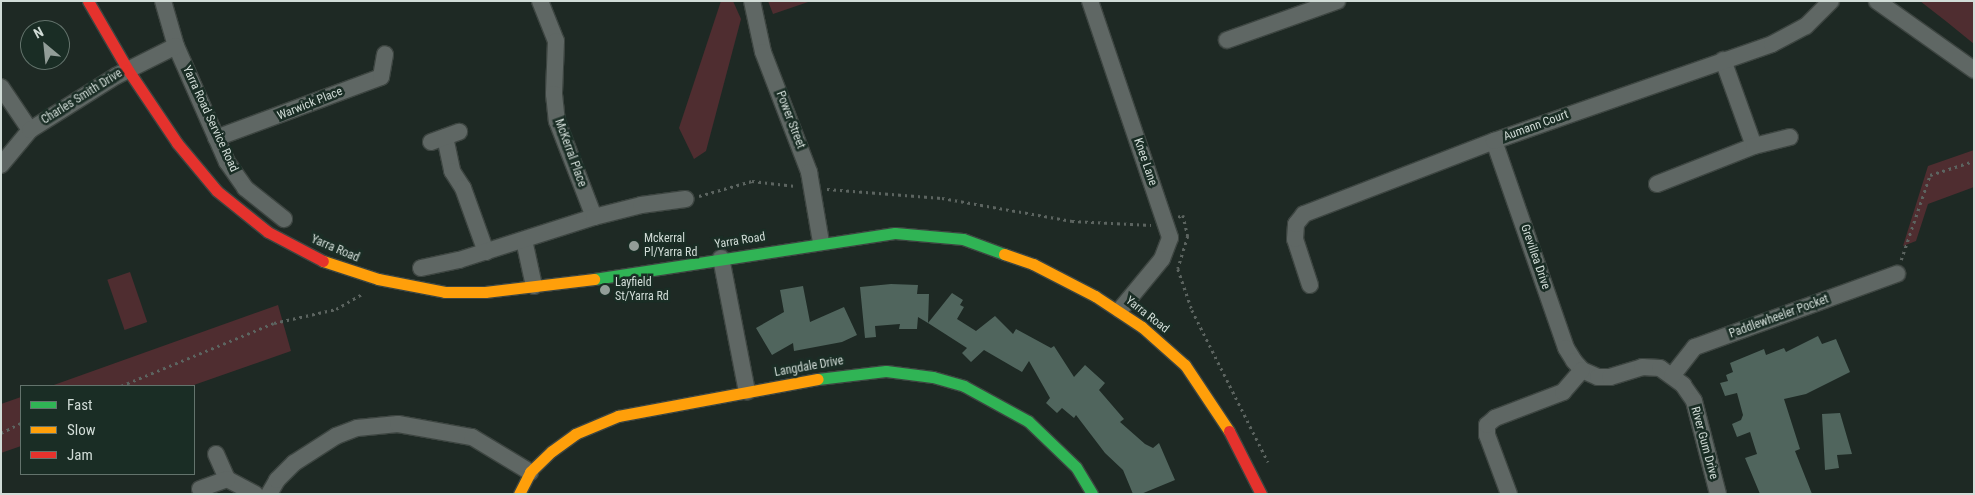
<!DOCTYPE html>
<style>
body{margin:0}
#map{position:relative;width:1975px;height:495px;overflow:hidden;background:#1e2924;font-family:"Roboto Condensed",sans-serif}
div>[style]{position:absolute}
.green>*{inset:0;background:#4f2d30;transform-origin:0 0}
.building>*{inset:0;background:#50655d}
.path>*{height:2.5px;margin-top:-1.25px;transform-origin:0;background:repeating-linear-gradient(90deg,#5c6460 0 2.5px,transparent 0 6.5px)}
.roads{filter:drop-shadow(1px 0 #3d4541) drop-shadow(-1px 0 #3d4541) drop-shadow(0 1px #3d4541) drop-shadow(0 -1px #3d4541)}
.street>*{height:16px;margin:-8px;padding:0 8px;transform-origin:8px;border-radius:8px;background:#5f6764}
.fast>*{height:11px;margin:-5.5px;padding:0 5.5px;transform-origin:5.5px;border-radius:5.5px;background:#30b455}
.slow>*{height:11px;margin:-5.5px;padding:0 5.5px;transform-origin:5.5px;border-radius:5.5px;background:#ff9f0a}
.jam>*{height:11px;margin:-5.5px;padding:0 5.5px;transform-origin:5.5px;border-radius:5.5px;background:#e5322d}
.dots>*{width:14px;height:14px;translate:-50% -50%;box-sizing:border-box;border:2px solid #1a2d25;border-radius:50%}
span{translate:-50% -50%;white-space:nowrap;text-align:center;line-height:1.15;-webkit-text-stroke:5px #1a2d25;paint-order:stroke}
.street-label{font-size:12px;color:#d1dcd7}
.poi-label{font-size:12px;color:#d1dcd7}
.left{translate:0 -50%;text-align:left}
.frame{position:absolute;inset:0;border:2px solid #d1dcd7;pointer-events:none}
.legend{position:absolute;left:20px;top:385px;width:175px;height:90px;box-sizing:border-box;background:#1a2d25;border:1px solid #63736c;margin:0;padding:6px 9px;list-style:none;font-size:15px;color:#d1dcd7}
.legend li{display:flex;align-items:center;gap:10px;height:25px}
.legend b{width:25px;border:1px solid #63736c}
.north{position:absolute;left:20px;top:20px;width:50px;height:50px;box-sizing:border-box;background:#1a2d25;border:1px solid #63736c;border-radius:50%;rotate:332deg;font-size:14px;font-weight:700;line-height:20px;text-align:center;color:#d1dcd7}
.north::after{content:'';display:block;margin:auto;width:18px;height:22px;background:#929d98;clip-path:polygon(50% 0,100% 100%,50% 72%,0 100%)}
</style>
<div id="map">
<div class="green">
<i style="clip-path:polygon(721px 1px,733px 1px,741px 19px,706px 151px,694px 159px,679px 128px)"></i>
<i style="clip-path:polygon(768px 1px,811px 1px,773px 14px)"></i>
<i style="clip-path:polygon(1920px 1px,1974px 1px,1974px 44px,1947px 22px)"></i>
<i style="clip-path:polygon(1974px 150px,1974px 187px,1928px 204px,1916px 241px,1903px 246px,1928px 166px)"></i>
<i style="left:130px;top:272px;width:53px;height:24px;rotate:71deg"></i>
<i style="clip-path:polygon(278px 305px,291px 351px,191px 386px,51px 386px)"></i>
<i style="clip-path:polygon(21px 397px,21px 446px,1px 453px,1px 404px)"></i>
</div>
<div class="building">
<i style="clip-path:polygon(891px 284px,918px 285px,917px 294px,929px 294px,928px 323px,918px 317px,917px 329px,899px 329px,900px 324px,875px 326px,876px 337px,865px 338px,860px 287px)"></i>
<i style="clip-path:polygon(803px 286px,810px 322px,844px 307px,857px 335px,842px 342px,794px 351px,793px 343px,772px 355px,756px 328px,784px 312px,780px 290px)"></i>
<i style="clip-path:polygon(952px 293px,963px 300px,960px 305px,964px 307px,957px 319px,976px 331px,995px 316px,1013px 334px,1016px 329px,1051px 348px,1054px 346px,1074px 377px,1085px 365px,1105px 383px,1099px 390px,1124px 419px,1120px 422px,1145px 444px,1153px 448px,1159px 443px,1175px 480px,1141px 494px,1133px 494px,1123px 470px,1105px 453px,1076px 415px,1074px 418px,1062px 408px,1057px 413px,1046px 403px,1050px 398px,1029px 361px,1022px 372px,984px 350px,971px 362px,962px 353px,967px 348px,928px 323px)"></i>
<i style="clip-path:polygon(1818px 336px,1822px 344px,1836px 339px,1850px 372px,1806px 394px,1784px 399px,1800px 449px,1795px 451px,1812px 494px,1760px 494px,1745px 458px,1757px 454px,1750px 432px,1737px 437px,1732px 424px,1741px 420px,1743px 415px,1737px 393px,1725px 396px,1720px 383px,1728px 381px,1726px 375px,1733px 372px,1730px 363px,1764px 349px,1766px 355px,1784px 348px,1786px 352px)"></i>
<i style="clip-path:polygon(1840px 413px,1852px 454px,1837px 455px,1839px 468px,1825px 470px,1822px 414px)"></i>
</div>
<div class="path">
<i style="left:827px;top:189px;width:115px;rotate:4.5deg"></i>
<i style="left:942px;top:198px;width:132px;rotate:10deg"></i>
<i style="left:1072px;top:221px;width:79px;rotate:2.9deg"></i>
<i style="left:699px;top:196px;width:55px;rotate:-15.8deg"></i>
<i style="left:752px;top:181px;width:44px;rotate:6.5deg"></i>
<i style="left:1178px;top:217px;width:5px;rotate:-22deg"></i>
<i style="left:1183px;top:215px;width:22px;rotate:77deg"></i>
<i style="left:1188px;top:236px;width:34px;rotate:107deg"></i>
<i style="left:1178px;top:269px;width:43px;rotate:71.1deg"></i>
<i style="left:1192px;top:310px;width:170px;rotate:63.4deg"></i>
<i style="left:1901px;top:260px;width:90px;rotate:-71.2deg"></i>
<i style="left:1930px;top:175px;width:46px;rotate:-17.7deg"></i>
<i style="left:121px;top:386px;width:165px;rotate:-22.4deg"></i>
<i style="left:274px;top:323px;width:64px;rotate:-12.7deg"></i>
<i style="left:336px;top:309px;width:32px;rotate:-30deg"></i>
<i style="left:1px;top:433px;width:22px;rotate:-27deg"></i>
</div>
<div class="roads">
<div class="street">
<i style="left:163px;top:1px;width:47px;rotate:73.9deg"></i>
<i style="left:176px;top:46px;width:127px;rotate:66.3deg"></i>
<i style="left:227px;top:162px;width:32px;rotate:55deg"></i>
<i style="left:245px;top:188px;width:50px;rotate:38.5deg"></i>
<i style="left:540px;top:1px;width:43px;rotate:68.2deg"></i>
<i style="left:556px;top:41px;width:53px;rotate:92.2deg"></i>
<i style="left:554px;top:94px;width:27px;rotate:84deg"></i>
<i style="left:557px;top:121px;width:103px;rotate:68.9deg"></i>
<i style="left:752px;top:1px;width:52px;rotate:77.8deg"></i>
<i style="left:763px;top:52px;width:129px;rotate:69deg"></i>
<i style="left:809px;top:172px;width:71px;rotate:80.3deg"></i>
<i style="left:1090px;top:1px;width:250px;rotate:71.3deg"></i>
<i style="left:1170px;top:238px;width:22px;rotate:111deg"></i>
<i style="left:1162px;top:259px;width:66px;rotate:129.5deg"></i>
<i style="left:1877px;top:1px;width:119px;rotate:35.4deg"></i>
<i style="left:1227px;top:40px;width:117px;rotate:-19.5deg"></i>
<i style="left:1723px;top:60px;width:91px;rotate:70.2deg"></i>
<i style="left:1px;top:87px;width:52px;rotate:56deg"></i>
<i style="left:445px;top:137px;width:35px;rotate:78deg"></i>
<i style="left:452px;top:171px;width:20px;rotate:57deg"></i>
<i style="left:463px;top:188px;width:68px;rotate:70.2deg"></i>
<i style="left:216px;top:138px;width:176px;rotate:-20.3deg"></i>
<i style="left:381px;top:77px;width:23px;rotate:-80deg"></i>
<i style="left:1494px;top:141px;width:219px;rotate:70.8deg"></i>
<i style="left:1566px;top:348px;width:15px;rotate:58deg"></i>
<i style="left:1574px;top:361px;width:12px;rotate:48deg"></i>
<i style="left:1582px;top:370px;width:17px;rotate:24deg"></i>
<i style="left:1598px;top:377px;width:12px"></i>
<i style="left:1610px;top:377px;width:34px;rotate:-17deg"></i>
<i style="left:1642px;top:367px;width:18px;rotate:3deg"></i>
<i style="left:1660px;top:368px;width:29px;rotate:36deg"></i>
<i style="left:1683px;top:385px;width:19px;rotate:55deg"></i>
<i style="left:1694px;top:401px;width:96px;rotate:75.5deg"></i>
<i style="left:431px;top:142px;width:30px;rotate:-20deg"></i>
<i style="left:1px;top:165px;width:45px;rotate:-50.4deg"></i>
<i style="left:30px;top:130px;width:102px;rotate:-32.1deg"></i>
<i style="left:116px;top:76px;width:67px;rotate:-26.6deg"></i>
<i style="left:1657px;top:184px;width:104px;rotate:-21.4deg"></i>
<i style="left:1754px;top:146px;width:37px;rotate:-14deg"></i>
<i style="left:524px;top:240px;width:47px;rotate:77.7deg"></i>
<i style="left:721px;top:258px;width:136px;rotate:79deg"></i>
<i style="left:421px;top:268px;width:39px;rotate:-12deg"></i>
<i style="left:459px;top:260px;width:142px;rotate:-17.7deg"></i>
<i style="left:594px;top:217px;width:49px;rotate:-14.3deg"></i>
<i style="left:641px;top:205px;width:45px;rotate:-7.6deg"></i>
<i style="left:1310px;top:285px;width:48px;rotate:-108.1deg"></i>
<i style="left:1295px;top:239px;width:15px;rotate:-86deg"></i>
<i style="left:1296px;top:224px;width:13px;rotate:-51deg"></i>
<i style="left:1304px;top:214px;width:204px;rotate:-21deg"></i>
<i style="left:1494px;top:141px;width:294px;rotate:-19.2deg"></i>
<i style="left:1772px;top:44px;width:38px;rotate:-28deg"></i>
<i style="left:1806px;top:26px;width:35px;rotate:-45deg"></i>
<i style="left:1672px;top:376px;width:37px;rotate:-52deg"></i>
<i style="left:1695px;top:347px;width:215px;rotate:-19.9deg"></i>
<i style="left:216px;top:454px;width:27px;rotate:66deg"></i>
<i style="left:227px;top:479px;width:32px;rotate:28deg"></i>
<i style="left:200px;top:489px;width:29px;rotate:-20deg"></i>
<i style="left:269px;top:494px;width:16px;rotate:-60deg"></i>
<i style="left:277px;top:480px;width:24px;rotate:-45deg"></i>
<i style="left:294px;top:463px;width:50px;rotate:-32.7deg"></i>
<i style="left:336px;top:436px;width:22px;rotate:-21deg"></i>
<i style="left:357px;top:428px;width:41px;rotate:-5.6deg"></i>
<i style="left:398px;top:424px;width:75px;rotate:10deg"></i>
<i style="left:472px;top:437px;width:68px;rotate:31.1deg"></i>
<i style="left:1509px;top:494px;width:63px;rotate:-110.4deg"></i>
<i style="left:1487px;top:435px;width:10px;rotate:-90deg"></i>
<i style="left:1487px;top:425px;width:11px;rotate:-41deg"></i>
<i style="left:1495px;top:418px;width:73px;rotate:-20.9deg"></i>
<i style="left:1563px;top:392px;width:29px;rotate:-49deg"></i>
</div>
<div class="fast">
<i style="left:594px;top:279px;width:304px;rotate:-8.7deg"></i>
<i style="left:895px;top:233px;width:68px;rotate:5deg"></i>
<i style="left:963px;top:239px;width:44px;rotate:20.1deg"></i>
<i style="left:818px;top:379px;width:68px;rotate:-6.7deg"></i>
<i style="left:886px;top:371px;width:47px;rotate:7.3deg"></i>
<i style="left:933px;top:377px;width:32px;rotate:16deg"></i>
<i style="left:964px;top:386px;width:73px;rotate:28.7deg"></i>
<i style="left:1028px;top:421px;width:66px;rotate:43.8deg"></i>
<i style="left:1076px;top:467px;width:31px;rotate:59deg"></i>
</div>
<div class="slow">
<i style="left:1004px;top:254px;width:31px;rotate:19deg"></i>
<i style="left:1033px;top:264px;width:70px;rotate:27.3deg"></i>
<i style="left:1095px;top:296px;width:56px;rotate:33.4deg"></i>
<i style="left:1142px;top:327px;width:57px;rotate:41.5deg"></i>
<i style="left:1185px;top:365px;width:79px;rotate:56.3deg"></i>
<i style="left:323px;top:261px;width:58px;rotate:18.1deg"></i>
<i style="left:378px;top:279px;width:68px;rotate:11deg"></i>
<i style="left:445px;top:292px;width:40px"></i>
<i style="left:485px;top:292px;width:110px;rotate:-6.8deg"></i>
<i style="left:519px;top:494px;width:25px;rotate:-63deg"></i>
<i style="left:530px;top:472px;width:30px;rotate:-44deg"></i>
<i style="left:552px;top:451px;width:29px;rotate:-36deg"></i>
<i style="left:575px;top:434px;width:47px;rotate:-22.7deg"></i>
<i style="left:618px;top:416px;width:203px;rotate:-10.5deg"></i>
</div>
<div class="jam">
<i style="left:88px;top:1px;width:80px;rotate:59.9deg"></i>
<i style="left:128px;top:70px;width:88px;rotate:56.1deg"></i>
<i style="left:177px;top:143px;width:62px;rotate:50.2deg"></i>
<i style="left:217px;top:191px;width:65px;rotate:38.8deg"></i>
<i style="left:268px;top:232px;width:62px;rotate:27.8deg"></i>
<i style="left:1229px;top:431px;width:71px;rotate:63.1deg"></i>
</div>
</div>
<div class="dots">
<i style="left:634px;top:246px;background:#929d98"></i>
<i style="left:605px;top:290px;background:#929d98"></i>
</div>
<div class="street-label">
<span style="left:82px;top:97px;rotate:-32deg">Charles Smith Drive</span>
<span style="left:310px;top:104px;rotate:-22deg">Warwick Place</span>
<span style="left:210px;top:119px;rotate:65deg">Yarra Road Service Road</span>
<span style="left:790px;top:120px;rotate:69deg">Power Street</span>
<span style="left:1536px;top:126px;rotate:-20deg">Aumann Court</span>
<span style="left:570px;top:153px;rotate:70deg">McKerral Place</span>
<span style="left:1145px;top:162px;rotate:71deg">Knee Lane</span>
<span style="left:740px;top:241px;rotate:-9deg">Yarra Road</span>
<span style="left:335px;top:249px;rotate:23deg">Yarra Road</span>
<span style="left:1535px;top:257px;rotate:71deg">Grevillea Drive</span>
<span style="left:1147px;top:315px;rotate:38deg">Yarra Road</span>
<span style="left:1779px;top:317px;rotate:-20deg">Paddlewheeler Pocket</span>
<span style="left:809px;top:367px;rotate:-10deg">Langdale Drive</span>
<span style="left:1704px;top:443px;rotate:75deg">River Gum Drive</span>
</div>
<div class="poi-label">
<span class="left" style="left:644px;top:246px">Mckerral<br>Pl/Yarra Rd</span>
<span class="left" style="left:615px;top:290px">Layfield<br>St/Yarra Rd</span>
</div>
<div class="frame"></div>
<ul class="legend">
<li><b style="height:6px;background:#30b455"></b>Fast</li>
<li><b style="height:6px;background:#ff9f0a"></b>Slow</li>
<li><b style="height:6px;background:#e5322d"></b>Jam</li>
</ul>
<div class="north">N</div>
</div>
